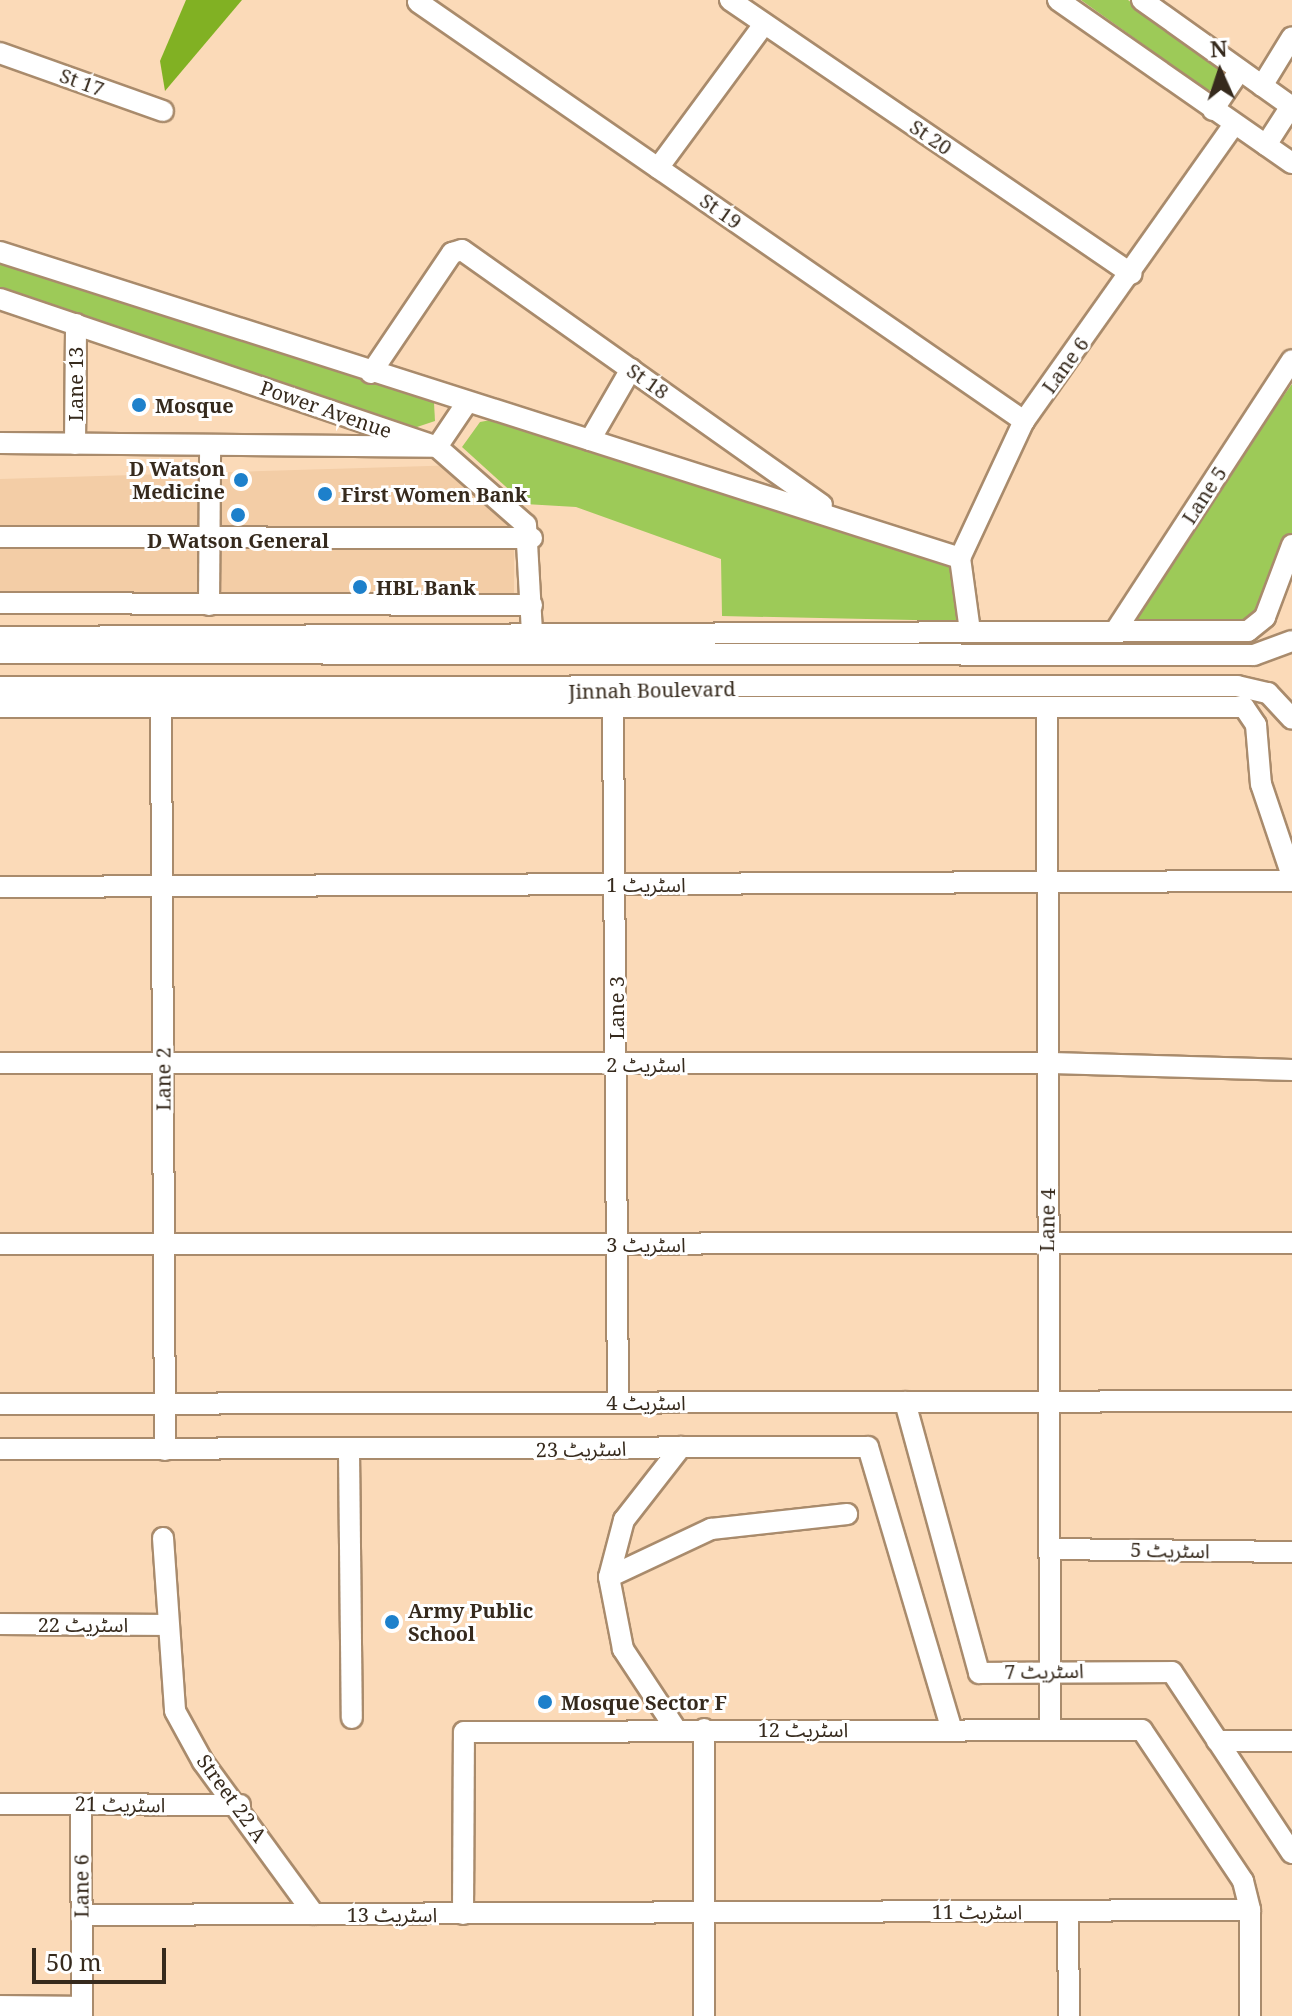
<!DOCTYPE html>
<meta charset="utf-8">
<style>
body{margin:0}
#map{position:relative;width:1292px;height:2016px;overflow:hidden;background:#fbdab8;font-family:"Noto Serif","Noto Sans Arabic",serif}
div>[style]{position:absolute}
.built>*{inset:0;background:#f3cda6}
.green>*{inset:0;background:#9dca58}
.forest>*{inset:0;background:#81b123}
.roads{filter:drop-shadow(2px 0 #a98b6c) drop-shadow(-2px 0 #a98b6c) drop-shadow(0 2px #a98b6c) drop-shadow(0 -2px #a98b6c)}
.minor>*{height:20px;margin:-10px;padding:0 10px;transform-origin:10px;border-radius:10px;background:#fff}
.dots>*{width:22px;height:22px;translate:-50% -50%;box-sizing:border-box;border:4px solid #fff;border-radius:50%}
span{translate:-50% -50%;white-space:nowrap;text-align:center;line-height:1.15;-webkit-text-stroke:6px #fff;paint-order:stroke}
.street-label{font-size:20px;color:#362a1d}
.poi-label{font-size:20px;color:#362a1d;font-weight:700}
.left{translate:0 -50%;text-align:left}
.right{translate:-100% -50%;text-align:right}
.north{position:absolute;left:1180px;top:32px;width:80px;height:80px;-webkit-text-stroke:6px #fff;paint-order:stroke;rotate:357deg;font-size:22px;font-weight:700;line-height:32px;text-align:center;color:#362a1d}
.north::after{content:'';display:block;margin:auto;width:28px;height:36px;background:#362a1d;clip-path:polygon(50% 0,100% 100%,50% 72%,0 100%)}
.scale{position:absolute;left:32px;top:1948px;width:134px;height:36px;box-sizing:border-box;border:4px solid #362a1d;border-top:0;padding-left:10px;font-size:24px;line-height:28px;white-space:nowrap;color:#362a1d;-webkit-text-stroke:6px #fff;paint-order:stroke}
</style>
<div id="map">
<div class="built">
<i style="clip-path:polygon(462px 465px,514px 508px,514px 602px,0 600px,0 479px)"></i>
</div>
<div class="green">
<i style="clip-path:polygon(1081px 0,1128px 0,1229px 74px,1220px 90px,1207px 90px)"></i>
<i style="clip-path:polygon(0 257px,404px 389px,434px 403px,435px 421px,414px 428px,0 292px)"></i>
<i style="clip-path:polygon(1292px 384px,1292px 561px,1259px 627px,1116px 630px)"></i>
<i style="clip-path:polygon(496px 419px,954px 565px,960px 621px,722px 616px,721px 559px,576px 507px,525px 504px,462px 447px,480px 422px)"></i>
</div>
<div class="forest">
<i style="clip-path:polygon(186px 0,242px 0,165px 91px,160px 61px)"></i>
</div>
<div class="roads">
<div class="minor">
<i style="left:730px;top:0;width:486px;rotate:34.3deg"></i>
<i style="left:1058px;top:0;width:285px;rotate:34.9deg"></i>
<i style="left:1142px;top:0;width:184px;rotate:35.5deg"></i>
<i style="left:418px;top:2px;width:737px;rotate:34.66deg"></i>
<i style="left:0;top:53px;width:173px;rotate:19.6deg"></i>
<i style="left:1262px;top:86px;width:57px;rotate:-58.5deg"></i>
<i style="left:1213px;top:110px;width:48px;rotate:-56deg"></i>
<i style="left:1266px;top:145px;width:46px;rotate:-57.3deg"></i>
<i style="left:658px;top:168px;width:179px;rotate:-53.6deg"></i>
<i style="left:0;top:252px;width:1008px;rotate:17.68deg"></i>
<i style="left:0;top:299px;width:461px;rotate:18.7deg"></i>
<i style="left:437px;top:447px;width:118px;rotate:41.2deg"></i>
<i style="left:526px;top:525px;width:107px;rotate:86.8deg"></i>
<i style="left:371px;top:373px;width:145px;rotate:-56deg"></i>
<i style="left:452px;top:253px;width:10px;rotate:-17deg"></i>
<i style="left:462px;top:250px;width:441px;rotate:35.3deg"></i>
<i style="left:590px;top:440px;width:82px;rotate:-60deg"></i>
<i style="left:0;top:443px;width:437px;rotate:0.5deg"></i>
<i style="left:437px;top:447px;width:52px;rotate:-56deg"></i>
<i style="left:75px;top:444px;width:120px;rotate:-89.5deg"></i>
<i style="left:0;top:537px;width:532px;rotate:0.11deg"></i>
<i style="left:0;top:603px;width:532px;rotate:0.22deg"></i>
<i style="left:209px;top:605px;width:158px;rotate:-89.6deg"></i>
<i style="left:1116px;top:630px;width:322px;rotate:-56.9deg"></i>
<i style="left:970px;top:631px;width:74px;rotate:-97.8deg"></i>
<i style="left:960px;top:558px;width:151px;rotate:-65deg"></i>
<i style="left:1024px;top:421px;width:364px;rotate:-54.7deg"></i>
<i style="left:0;top:637px;width:1248px;rotate:-0.28deg"></i>
<i style="left:1248px;top:631px;width:22px;rotate:-39deg"></i>
<i style="left:1265px;top:617px;width:77px;rotate:-69.4deg"></i>
<i style="left:0;top:653px;width:1254px;rotate:0.09deg"></i>
<i style="left:1254px;top:655px;width:40px;rotate:-20.2deg"></i>
<i style="left:0;top:687px;width:1237px;rotate:-0.05deg"></i>
<i style="left:1237px;top:686px;width:32px;rotate:13deg"></i>
<i style="left:1268px;top:693px;width:35px;rotate:47deg"></i>
<i style="left:0;top:707px;width:1244px"></i>
<i style="left:1244px;top:707px;width:22px;rotate:56deg"></i>
<i style="left:1256px;top:725px;width:59px;rotate:85.2deg"></i>
<i style="left:1261px;top:784px;width:97px;rotate:71.4deg"></i>
<i style="left:161px;top:708px;width:742px;rotate:89.69deg"></i>
<i style="left:613px;top:709px;width:693px;rotate:89.59deg"></i>
<i style="left:1047px;top:709px;width:1021px;rotate:89.83deg"></i>
<i style="left:0;top:887px;width:1292px;rotate:-0.27deg"></i>
<i style="left:0;top:1063px;width:1052px"></i>
<i style="left:1052px;top:1063px;width:240px;rotate:1.7deg"></i>
<i style="left:0;top:1244px;width:1292px;rotate:-0.04deg"></i>
<i style="left:905px;top:1402px;width:281px;rotate:74.7deg"></i>
<i style="left:979px;top:1673px;width:193px;rotate:-0.3deg"></i>
<i style="left:1172px;top:1672px;width:217px;rotate:56.5deg"></i>
<i style="left:0;top:1404px;width:1292px;rotate:-0.13deg"></i>
<i style="left:0;top:1449px;width:868px;rotate:-0.13deg"></i>
<i style="left:868px;top:1447px;width:293px;rotate:73.5deg"></i>
<i style="left:349px;top:1451px;width:267px;rotate:89.4deg"></i>
<i style="left:163px;top:1538px;width:173px;rotate:86deg"></i>
<i style="left:175px;top:1711px;width:58px;rotate:61.2deg"></i>
<i style="left:203px;top:1762px;width:188px;rotate:53.9deg"></i>
<i style="left:1049px;top:1549px;width:243px;rotate:0.7deg"></i>
<i style="left:609px;top:1577px;width:113px;rotate:-25.2deg"></i>
<i style="left:711px;top:1529px;width:137px;rotate:-6.3deg"></i>
<i style="left:0;top:1624px;width:166px;rotate:0.3deg"></i>
<i style="left:675px;top:1728px;width:95px;rotate:-123.4deg"></i>
<i style="left:623px;top:1649px;width:73px;rotate:-101deg"></i>
<i style="left:609px;top:1577px;width:59px;rotate:-75.3deg"></i>
<i style="left:624px;top:1520px;width:93px;rotate:-52deg"></i>
<i style="left:1217px;top:1741px;width:75px"></i>
<i style="left:0;top:1804px;width:240px;rotate:0.2deg"></i>
<i style="left:81px;top:1804px;width:212px;rotate:89.7deg"></i>
<i style="left:1068px;top:1911px;width:105px;rotate:89.5deg"></i>
<i style="left:463px;top:1914px;width:182px;rotate:-89.7deg"></i>
<i style="left:464px;top:1732px;width:678px;rotate:-0.17deg"></i>
<i style="left:1142px;top:1730px;width:182px;rotate:56.2deg"></i>
<i style="left:1243px;top:1881px;width:30px;rotate:76deg"></i>
<i style="left:1250px;top:1910px;width:106px;rotate:90deg"></i>
<i style="left:82px;top:1915px;width:1168px;rotate:-0.25deg"></i>
<i style="left:0;top:2006px;width:81px;rotate:0.7deg"></i>
<i style="left:704px;top:2016px;width:287px;rotate:-90deg"></i>
</div>
</div>
<div class="dots">
<i style="left:139px;top:405px;background:#1d80cb"></i>
<i style="left:241px;top:480px;background:#1d80cb"></i>
<i style="left:325px;top:494px;background:#1d80cb"></i>
<i style="left:238px;top:515px;background:#1d80cb"></i>
<i style="left:360px;top:587px;background:#1d80cb"></i>
<i style="left:392px;top:1622px;background:#1d80cb"></i>
<i style="left:545px;top:1702px;background:#1d80cb"></i>
</div>
<div class="street-label">
<span style="left:82px;top:82px;rotate:20deg">St 17</span>
<span style="left:931px;top:137px;rotate:34deg">St 20</span>
<span style="left:721px;top:211px;rotate:35deg">St 19</span>
<span style="left:1065px;top:365px;rotate:-54deg">Lane 6</span>
<span style="left:648px;top:381px;rotate:35deg">St 18</span>
<span style="left:75px;top:384px;rotate:-90deg">Lane 13</span>
<span style="left:326px;top:409px;rotate:19deg">Power Avenue</span>
<span style="left:1204px;top:495px;rotate:-57deg">Lane 5</span>
<span style="left:652px;top:690px;rotate:-1deg">Jinnah Boulevard</span>
<span style="left:646px;top:884px">اسٹریٹ 1</span>
<span style="left:616px;top:1008px;rotate:-90deg">Lane 3</span>
<span style="left:646px;top:1064px">اسٹریٹ 2</span>
<span style="left:163px;top:1079px;rotate:-90deg">Lane 2</span>
<span style="left:1047px;top:1220px;rotate:-89deg">Lane 4</span>
<span style="left:646px;top:1244px">اسٹریٹ 3</span>
<span style="left:646px;top:1402px">اسٹریٹ 4</span>
<span style="left:581px;top:1449px;rotate:-1deg">اسٹریٹ 23</span>
<span style="left:1170px;top:1550px;rotate:1deg">اسٹریٹ 5</span>
<span style="left:83px;top:1624px">اسٹریٹ 22</span>
<span style="left:1044px;top:1671px;rotate:-1deg">اسٹریٹ 7</span>
<span style="left:803px;top:1729px">اسٹریٹ 12</span>
<span style="left:232px;top:1798px;rotate:54deg">Street 22 A</span>
<span style="left:120px;top:1804px;rotate:1deg">اسٹریٹ 21</span>
<span style="left:81px;top:1886px;rotate:-90deg">Lane 6</span>
<span style="left:977px;top:1911px">اسٹریٹ 11</span>
<span style="left:392px;top:1914px">اسٹریٹ 13</span>
</div>
<div class="poi-label">
<span class="left" style="left:155px;top:405px">Mosque</span>
<span class="right" style="left:225px;top:480px">D Watson<br>Medicine</span>
<span class="left" style="left:341px;top:494px">First Women Bank</span>
<span style="left:238px;top:540px">D Watson General</span>
<span class="left" style="left:376px;top:587px">HBL Bank</span>
<span class="left" style="left:408px;top:1622px">Army Public<br>School</span>
<span class="left" style="left:561px;top:1702px">Mosque Sector F</span>
</div>
<div class="north">N</div>
<div class="scale">50 m</div>
</div>
